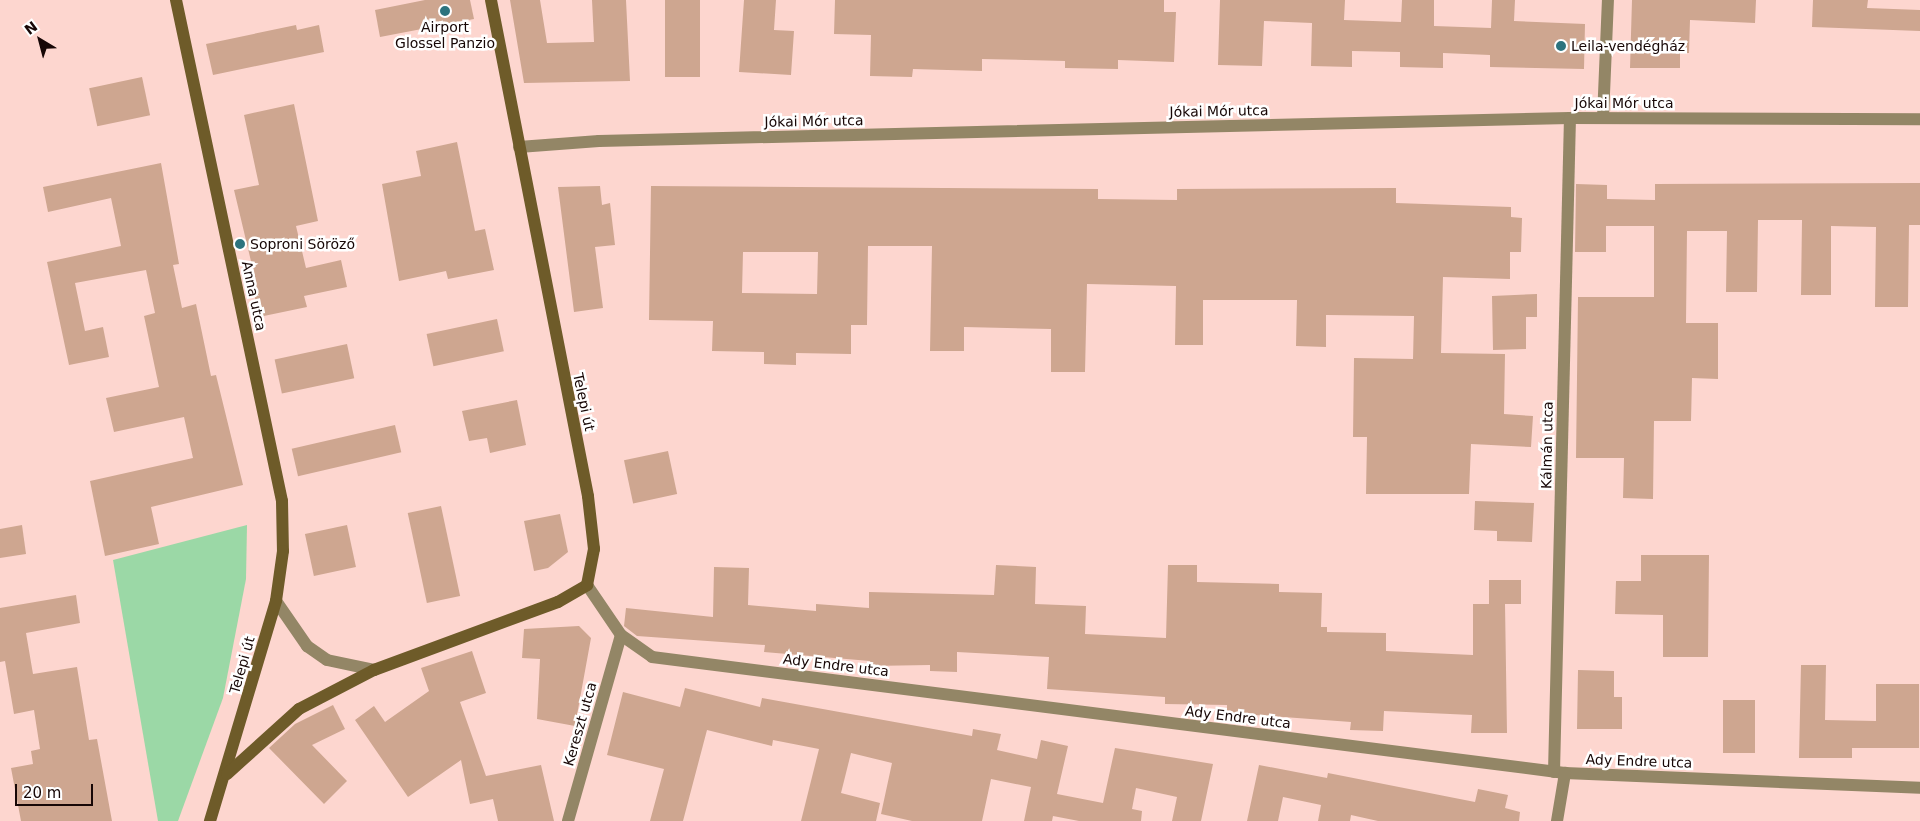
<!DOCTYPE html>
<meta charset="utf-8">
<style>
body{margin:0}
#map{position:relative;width:1920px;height:821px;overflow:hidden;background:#fdd6cf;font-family:"DejaVu Sans",sans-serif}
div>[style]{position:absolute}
.green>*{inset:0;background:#9bd8a6}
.building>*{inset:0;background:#cea690;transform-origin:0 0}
.street>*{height:12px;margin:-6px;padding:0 6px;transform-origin:6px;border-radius:6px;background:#938666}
.secondary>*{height:12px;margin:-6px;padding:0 6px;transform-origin:6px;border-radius:6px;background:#6e5b29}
.dots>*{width:14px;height:14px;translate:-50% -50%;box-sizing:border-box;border:2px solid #fff;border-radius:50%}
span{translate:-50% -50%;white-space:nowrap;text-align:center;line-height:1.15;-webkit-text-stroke:5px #fff;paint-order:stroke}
.poi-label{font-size:14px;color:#170706}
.left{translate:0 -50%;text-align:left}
.street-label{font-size:14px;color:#170706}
.north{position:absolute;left:15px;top:15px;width:50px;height:50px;-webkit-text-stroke:4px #fff;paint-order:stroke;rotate:323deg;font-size:14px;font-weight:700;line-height:20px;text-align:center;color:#170706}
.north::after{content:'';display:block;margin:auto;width:18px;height:22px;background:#170706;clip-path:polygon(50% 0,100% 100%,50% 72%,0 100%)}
.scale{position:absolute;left:15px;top:784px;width:78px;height:22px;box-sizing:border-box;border:2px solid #170706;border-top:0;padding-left:6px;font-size:15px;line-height:18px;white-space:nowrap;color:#170706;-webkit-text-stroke:4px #fff;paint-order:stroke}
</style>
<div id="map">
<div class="green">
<i style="clip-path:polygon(247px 525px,246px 579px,223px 698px,178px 821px,158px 821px,113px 560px)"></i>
</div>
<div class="building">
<i style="clip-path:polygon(425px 0,470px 0,474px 19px,380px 37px,375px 10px)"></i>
<i style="clip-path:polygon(510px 0,540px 0,547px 43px,594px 42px,592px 0,626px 0,630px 81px,524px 83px)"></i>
<i style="left:665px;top:0;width:35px;height:77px"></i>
<i style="clip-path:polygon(744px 0,776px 0,774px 30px,794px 31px,791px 75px,739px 72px)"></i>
<i style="clip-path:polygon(835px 0,1164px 0,1164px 12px,1176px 12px,1174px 62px,1118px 60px,1118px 69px,1065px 68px,1065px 61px,982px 59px,982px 71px,913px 69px,912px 77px,870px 76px,871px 35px,834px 34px)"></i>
<i style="clip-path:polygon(1220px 0,1345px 0,1344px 20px,1401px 22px,1402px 0,1434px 0,1434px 26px,1491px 28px,1492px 0,1515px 0,1514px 21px,1585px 24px,1584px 69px,1490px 67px,1490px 55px,1443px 53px,1443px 68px,1400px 67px,1400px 52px,1352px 51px,1352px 67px,1311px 66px,1312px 23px,1264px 21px,1262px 66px,1218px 65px)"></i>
<i style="clip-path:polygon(1632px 0,1756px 0,1755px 23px,1690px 20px,1689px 53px,1680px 53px,1680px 68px,1630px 68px)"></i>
<i style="clip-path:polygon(1813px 0,1868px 0,1867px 8px,1920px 10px,1920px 31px,1812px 27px)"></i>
<i style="clip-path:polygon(296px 25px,297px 30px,319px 25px,324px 52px,213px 75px,206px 44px)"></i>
<i style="left:142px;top:77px;width:39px;height:54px;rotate:78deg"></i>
<i style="clip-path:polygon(294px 104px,318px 221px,296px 226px,306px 268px,341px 260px,347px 287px,304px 296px,307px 307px,259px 317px,251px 279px,255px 278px,234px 190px,259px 185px,244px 115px)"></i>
<i style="clip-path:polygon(457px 142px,475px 231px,485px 229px,494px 270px,448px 279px,446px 271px,399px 281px,382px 184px,421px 176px,416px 151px)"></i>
<i style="clip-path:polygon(161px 163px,179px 264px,173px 265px,182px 308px,196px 304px,211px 376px,216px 375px,243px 485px,151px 507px,159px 544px,105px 556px,90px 481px,193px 458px,184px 417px,114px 432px,106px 398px,159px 387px,144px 316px,155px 313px,146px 270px,75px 283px,85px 331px,103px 327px,109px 357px,69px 365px,47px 262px,121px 246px,111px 198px,48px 212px,43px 187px)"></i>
<i style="clip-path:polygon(1920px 183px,1920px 225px,1909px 225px,1908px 307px,1875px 307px,1876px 227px,1831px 226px,1831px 295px,1801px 295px,1802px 220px,1758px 220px,1757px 292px,1726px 292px,1727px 231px,1687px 231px,1686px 323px,1718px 323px,1718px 379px,1692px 378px,1691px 421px,1654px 421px,1653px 499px,1623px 498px,1624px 458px,1576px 458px,1578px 297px,1654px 297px,1654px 226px,1606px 226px,1606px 252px,1575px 252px,1576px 184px,1607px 185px,1607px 199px,1655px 200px,1655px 184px)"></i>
<i style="clip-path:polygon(600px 186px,602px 205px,610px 203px,615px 245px,595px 247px,603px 308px,574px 312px,558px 187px)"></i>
<i style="clip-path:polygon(evenodd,651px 186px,1098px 189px,1098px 199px,1177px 200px,1177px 189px,1396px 188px,1396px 203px,1511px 207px,1511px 217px,1522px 218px,1521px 252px,1510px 252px,1510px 279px,1443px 277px,1441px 353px,1505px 354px,1504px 414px,1533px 416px,1531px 447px,1471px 444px,1469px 494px,1366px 494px,1367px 437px,1353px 437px,1354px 358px,1413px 359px,1414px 316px,1326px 315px,1326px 347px,1296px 346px,1297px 300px,1203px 300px,1203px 345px,1175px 345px,1176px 286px,1087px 284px,1085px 372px,1051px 372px,1051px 329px,964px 327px,964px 351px,930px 351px,932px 246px,868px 246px,867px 325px,851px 325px,851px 354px,796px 353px,796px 365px,764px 364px,764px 352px,712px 351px,713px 321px,649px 320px,651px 186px,743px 252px,818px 252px,817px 294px,742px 293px,743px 252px)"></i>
<i style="clip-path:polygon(1537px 294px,1537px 317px,1526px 317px,1526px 349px,1493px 350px,1492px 296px)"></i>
<i style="left:497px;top:319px;width:33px;height:72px;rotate:78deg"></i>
<i style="left:347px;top:344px;width:35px;height:74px;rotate:78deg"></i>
<i style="clip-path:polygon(517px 400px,526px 445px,490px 453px,487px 438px,469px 441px,462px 411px)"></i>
<i style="left:395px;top:425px;width:28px;height:106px;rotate:77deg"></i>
<i style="left:668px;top:451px;width:44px;height:45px;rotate:78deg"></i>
<i style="clip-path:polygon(1475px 501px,1534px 503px,1532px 542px,1497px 541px,1497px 531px,1474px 530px)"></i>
<i style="left:441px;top:506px;width:92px;height:34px;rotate:78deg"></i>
<i style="clip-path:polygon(560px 514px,568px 552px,548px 568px,534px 571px,524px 521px)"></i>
<i style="clip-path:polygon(22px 525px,26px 554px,0 558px,0 529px)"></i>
<i style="left:347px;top:525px;width:43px;height:43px;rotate:78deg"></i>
<i style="clip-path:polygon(1641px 555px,1709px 555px,1708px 657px,1663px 657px,1663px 615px,1615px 614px,1616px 581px,1641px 581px)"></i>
<i style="clip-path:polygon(996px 565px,1036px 567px,1035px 604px,1086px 606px,1085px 634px,1166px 638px,1168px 565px,1197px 565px,1197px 582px,1279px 584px,1279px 592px,1322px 593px,1321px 627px,1327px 627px,1327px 632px,1386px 633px,1386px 651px,1473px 655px,1473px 604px,1505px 604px,1507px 733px,1471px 733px,1472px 715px,1384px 711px,1383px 731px,1350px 730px,1351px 722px,1227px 713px,1227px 705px,1165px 704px,1165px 697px,1047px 689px,1049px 657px,957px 652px,957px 672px,930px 671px,930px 665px,870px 666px,870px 661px,764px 652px,765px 645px,637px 636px,624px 626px,626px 608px,713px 617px,714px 567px,749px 568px,748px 605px,816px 611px,816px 604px,869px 608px,869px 592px,994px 595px)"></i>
<i style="left:1489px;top:580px;width:32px;height:24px"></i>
<i style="clip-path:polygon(76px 595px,80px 623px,26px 633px,33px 674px,77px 667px,89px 740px,97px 739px,112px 821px,21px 821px,11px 768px,33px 764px,31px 751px,40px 749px,34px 710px,14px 714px,5px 661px,0 662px,0 608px)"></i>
<i style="clip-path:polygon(579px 626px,591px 638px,575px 726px,537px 719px,540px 659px,522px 658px,524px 629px)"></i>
<i style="clip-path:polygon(472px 651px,486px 693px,460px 702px,486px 776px,541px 765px,554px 821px,498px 821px,493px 799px,470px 804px,461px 760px,408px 797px,355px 720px,374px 706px,385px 722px,429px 691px,421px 668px)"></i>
<i style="clip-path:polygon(1801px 665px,1826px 665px,1825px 720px,1876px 721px,1876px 684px,1919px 684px,1919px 748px,1852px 748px,1852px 758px,1799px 758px)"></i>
<i style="clip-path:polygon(1578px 670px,1614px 671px,1614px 697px,1622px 697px,1622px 729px,1577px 729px)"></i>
<i style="clip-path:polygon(685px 688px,760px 707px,762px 698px,972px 736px,973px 729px,1001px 734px,997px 750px,1037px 759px,1041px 740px,1068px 746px,1057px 794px,1103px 803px,1115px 748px,1213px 764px,1201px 821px,1172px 821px,1177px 797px,1136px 788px,1132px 809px,1142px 811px,1141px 821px,1079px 821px,1053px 816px,1052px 821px,1024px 821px,1031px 787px,991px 779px,982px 821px,912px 821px,881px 814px,892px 763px,851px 753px,841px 793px,880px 803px,876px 821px,801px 821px,819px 749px,773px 740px,772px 746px,707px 730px,683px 821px,650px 821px,664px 769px,607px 755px,623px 692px,680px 707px)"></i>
<i style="left:1723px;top:700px;width:32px;height:53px"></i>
<i style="clip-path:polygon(333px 705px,345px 729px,312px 745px,347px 781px,324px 804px,269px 748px,295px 724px)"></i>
<i style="clip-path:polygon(1259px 765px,1327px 778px,1328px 773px,1475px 802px,1478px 789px,1508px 795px,1505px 808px,1520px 812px,1519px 821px,1378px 821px,1351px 815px,1350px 821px,1318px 821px,1321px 805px,1283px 797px,1278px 821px,1247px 821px)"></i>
</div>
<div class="street">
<i style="left:1603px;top:118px;width:118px;rotate:-87.6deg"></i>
<i style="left:519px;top:147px;width:80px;rotate:-4.3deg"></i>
<i style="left:599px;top:141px;width:971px;rotate:-1.36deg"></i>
<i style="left:1570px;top:118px;width:350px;rotate:0.2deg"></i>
<i style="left:587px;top:585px;width:60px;rotate:55.8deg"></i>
<i style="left:621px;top:635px;width:38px;rotate:35deg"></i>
<i style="left:652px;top:657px;width:920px;rotate:7.24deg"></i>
<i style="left:1565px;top:773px;width:355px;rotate:2.4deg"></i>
<i style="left:276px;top:601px;width:55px;rotate:55.4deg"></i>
<i style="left:307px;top:646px;width:24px;rotate:35deg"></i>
<i style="left:327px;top:660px;width:48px;rotate:12deg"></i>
<i style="left:1554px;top:772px;width:654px;rotate:-88.6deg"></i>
<i style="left:568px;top:821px;width:193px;rotate:-74.1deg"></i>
<i style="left:1557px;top:821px;width:49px;rotate:-80.5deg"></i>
</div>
<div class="secondary">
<i style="left:176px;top:0;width:512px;rotate:78.05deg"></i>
<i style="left:282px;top:501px;width:50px;rotate:88.9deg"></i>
<i style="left:283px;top:551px;width:50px;rotate:98deg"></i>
<i style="left:276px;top:601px;width:230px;rotate:106.7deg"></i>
<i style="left:227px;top:774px;width:97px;rotate:-42.1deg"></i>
<i style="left:299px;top:709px;width:85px;rotate:-27.5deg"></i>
<i style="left:374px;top:670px;width:196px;rotate:-20.3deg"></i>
<i style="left:558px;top:602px;width:34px;rotate:-30deg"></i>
<i style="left:587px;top:585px;width:37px;rotate:-79deg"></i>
<i style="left:594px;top:549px;width:53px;rotate:-96.5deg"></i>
<i style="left:588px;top:496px;width:505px;rotate:-101.07deg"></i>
</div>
<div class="dots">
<i style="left:445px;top:11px;background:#2c737e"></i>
<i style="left:1561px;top:46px;background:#2c737e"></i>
<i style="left:240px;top:244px;background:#2c737e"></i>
</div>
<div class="poi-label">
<span style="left:445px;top:35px">Airport<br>Glossel Panzio</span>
<span class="left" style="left:1571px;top:46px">Leila-vendégház</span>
<span class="left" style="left:250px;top:244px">Soproni Söröző</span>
</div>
<div class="street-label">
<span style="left:1624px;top:103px">Jókai Mór utca</span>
<span style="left:1219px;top:111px;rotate:-1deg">Jókai Mór utca</span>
<span style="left:814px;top:121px;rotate:-1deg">Jókai Mór utca</span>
<span style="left:254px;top:296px;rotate:78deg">Anna utca</span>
<span style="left:584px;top:402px;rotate:78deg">Telepi út</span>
<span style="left:1547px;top:445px;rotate:-89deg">Kálmán utca</span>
<span style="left:242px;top:665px;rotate:-74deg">Telepi út</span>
<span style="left:836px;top:665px;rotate:7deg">Ady Endre utca</span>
<span style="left:1238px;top:717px;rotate:7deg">Ady Endre utca</span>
<span style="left:580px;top:724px;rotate:-74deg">Kereszt utca</span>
<span style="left:1639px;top:761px;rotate:2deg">Ady Endre utca</span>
</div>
<div class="north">N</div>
<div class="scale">20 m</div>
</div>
